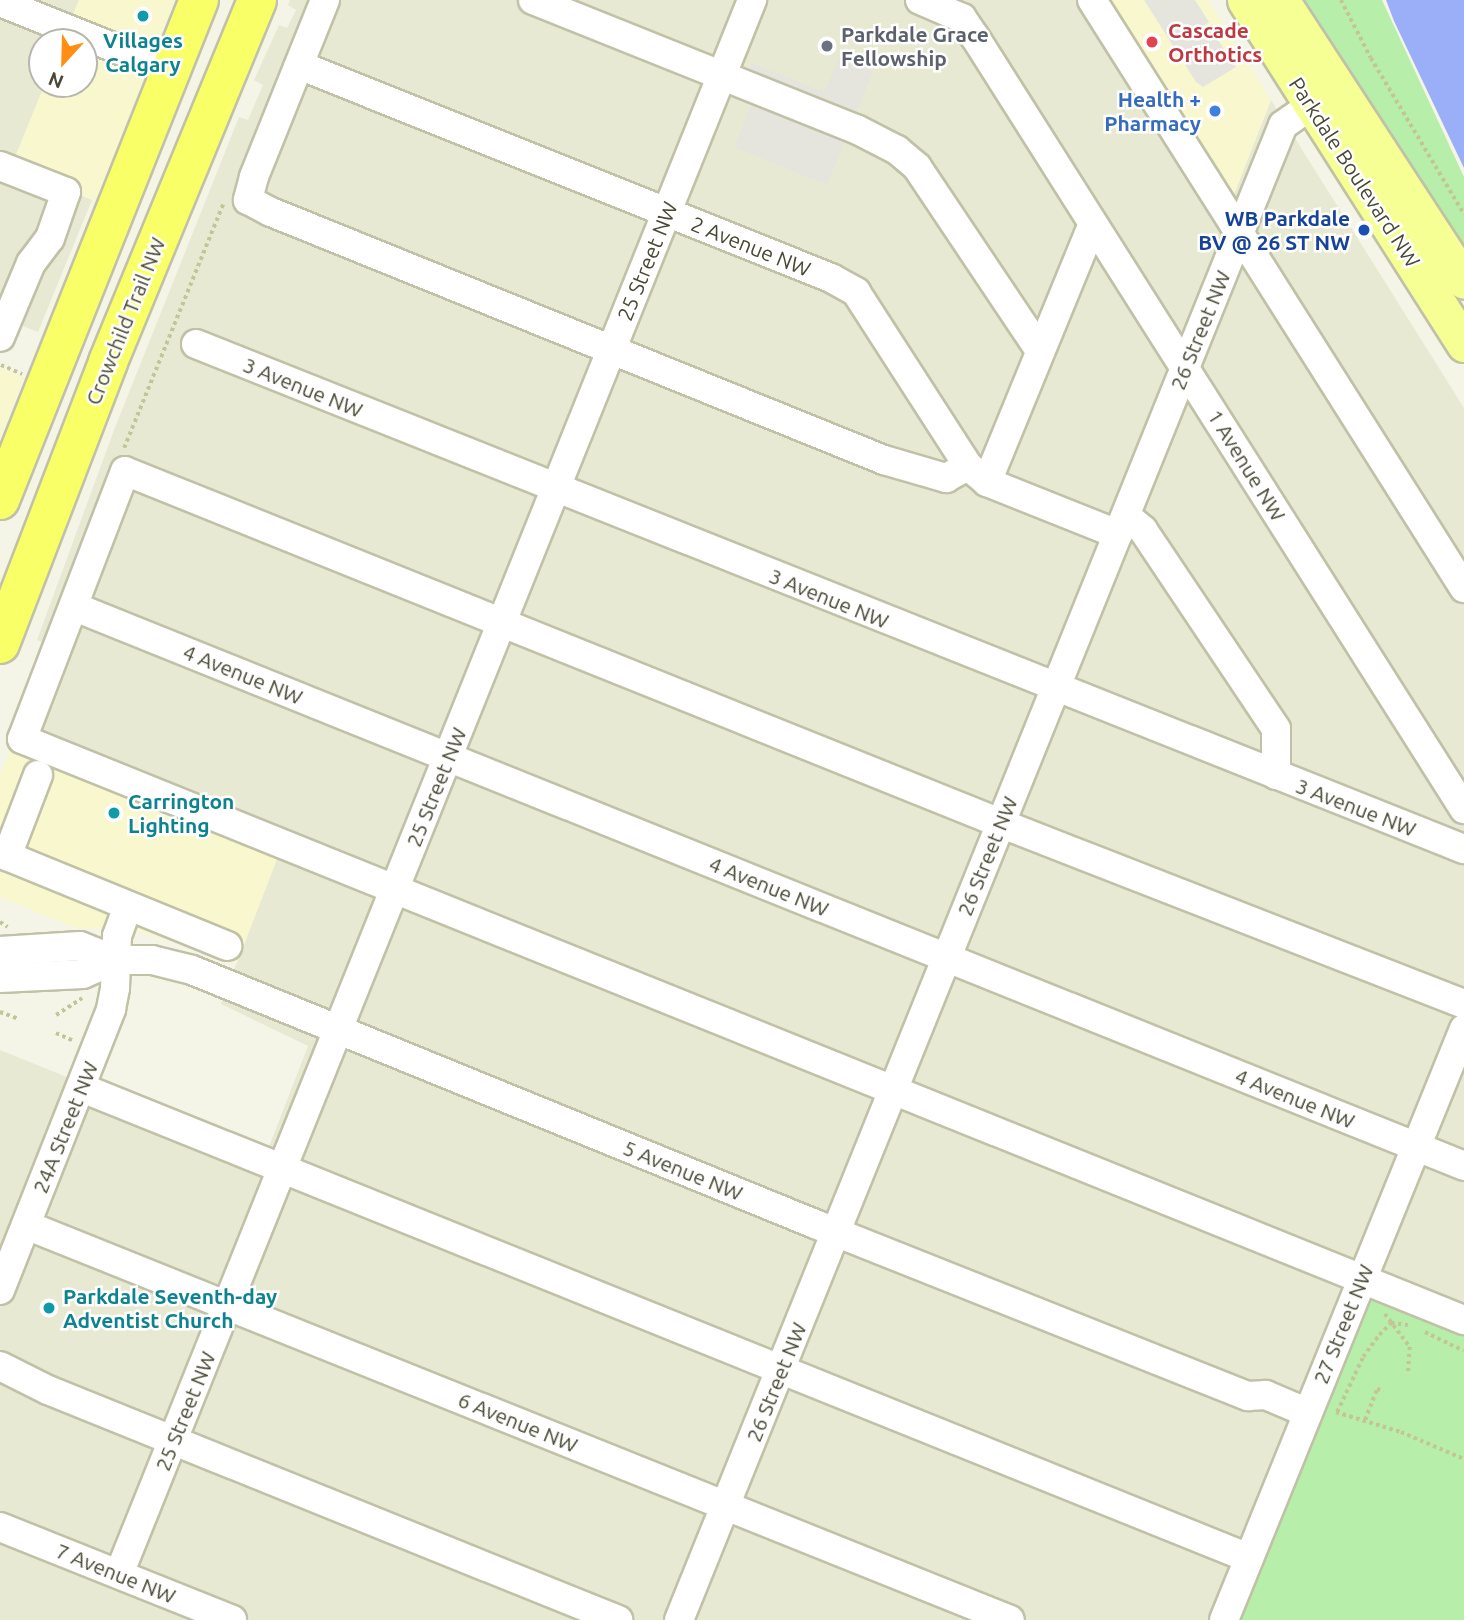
<!DOCTYPE html>
<style>
body{margin:0}
#map{position:relative;width:1464px;height:1620px;overflow:hidden;background:#f4f5e6;font-family:Ubuntu,sans-serif}
div>[style]{position:absolute}
.residential>*{inset:0;background:#e8e9d3}
.commercial>*{inset:0;background:#f9f7ce}
.green>*{inset:0;background:#b6eeaa}
.parking>*{inset:0;background:#e5e5de}
.water>*{inset:0;background:#9baff8}
.path>*{height:3.5px;margin-top:-1.75px;transform-origin:0;background:repeating-linear-gradient(90deg,#c4c597 0 3.5px,transparent 0 7px)}
.roads{filter:drop-shadow(2px 0 #c0c1a7) drop-shadow(-2px 0 #c0c1a7) drop-shadow(0 2px #c0c1a7) drop-shadow(0 -2px #c0c1a7)}
.minor>*{height:28px;margin:-14px;padding:0 14px;transform-origin:14px;border-radius:14px;background:#fff}
.major>*{height:35px;margin:-17.5px;padding:0 17.5px;transform-origin:17.5px;border-radius:17.5px;background:#f5ff94}
.highway>*{height:38px;margin:-19px;padding:0 19px;transform-origin:19px;border-radius:19px;background:#f9ff66}
.dots>*{width:19px;height:19px;translate:-50% -50%;box-sizing:border-box;border:4px solid #fff;border-radius:50%}
span{translate:-50% -50%;white-space:nowrap;text-align:center;line-height:1.15;-webkit-text-stroke:5px #fff;paint-order:stroke}
.health-label{font-size:21px;color:#be3a42;font-weight:700}
.left{translate:0 -50%;text-align:left}
.worship-label{font-size:21px;color:#5b616d;font-weight:700}
.culture-label{font-size:21px;color:#0d838f;font-weight:700}
.shop-label{font-size:21px;color:#366cbe;font-weight:700}
.right{translate:-100% -50%;text-align:right}
.street-label{font-size:21px;color:#484834}
.transit-label{font-size:21px;color:#164399;font-weight:700}
.north{position:absolute;left:28px;top:28px;width:70px;height:70px;box-sizing:border-box;background:#fff;border:2px solid #b6b6ae;border-radius:50%;rotate:202deg;font-size:19px;font-weight:700;line-height:28px;text-align:center;color:#484834}
.north::after{content:'';display:block;margin:auto;width:24px;height:32px;background:#ff8e12;clip-path:polygon(50% 0,100% 100%,50% 72%,0 100%)}
</style>
<div id="map">
<div class="residential">
<i style="clip-path:polygon(0 0,79px 0,62px 42px,42px 42px,42px 84px,45px 84px,11px 167px,92px 200px,38px 332px,0 317px)"></i>
<i style="clip-path:polygon(290px 0,1098px 0,1230px 205px,1271px 100px,1464px 408px,1464px 1620px,0 1620px,0 1050px,265px 1157px,308px 1046px,221px 1004px,280px 851px,12px 746px,52px 646px,37px 640px,114px 430px,239px 117px,248px 120px,263px 85px,254px 80px,279px 25px,287px 28px,296px 10px,288px 5px)"></i>
</div>
<div class="commercial">
<i style="clip-path:polygon(79px 0,174px 0,97px 198px,92px 200px,11px 167px,45px 84px,84px 84px,84px 42px,62px 42px)"></i>
<i style="clip-path:polygon(1099px 0,1208px 0,1271px 100px,1229px 206px)"></i>
<i style="clip-path:polygon(0 368px,24px 377px,0 438px)"></i>
<i style="clip-path:polygon(12px 746px,280px 851px,237px 963px,138px 931px,73px 927px,0 897px,0 776px)"></i>
</div>
<div class="green">
<i style="clip-path:polygon(1299px 0,1382px 0,1464px 177px,1464px 258px)"></i>
<i style="clip-path:polygon(1371px 1293px,1464px 1330px,1464px 1620px,1237px 1620px)"></i>
</div>
<div class="parking">
<i style="clip-path:polygon(1144px 0,1195px 0,1209px 22px,1203px 26px,1210px 28px,1236px 67px,1203px 87px,1196px 82px)"></i>
<i style="clip-path:polygon(839px 58px,873px 72px,827px 185px,734px 147px,758px 87px,744px 80px,751px 63px,824px 92px)"></i>
</div>
<div class="water">
<i style="clip-path:polygon(1386px 0,1464px 0,1464px 168px,1394px 21px)"></i>
</div>
<div class="path">
<i style="left:1341px;top:0;width:65px;rotate:62.7deg"></i>
<i style="left:1371px;top:58px;width:182px;rotate:59.2deg"></i>
<i style="left:1px;top:365px;width:23px;rotate:23deg"></i>
<i style="left:124px;top:448px;width:266px;rotate:-67.9deg"></i>
<i style="left:0;top:922px;width:9px;rotate:32deg"></i>
<i style="left:0;top:1012px;width:20px;rotate:20deg"></i>
<i style="left:56px;top:1015px;width:31px;rotate:-33deg"></i>
<i style="left:56px;top:1033px;width:20px;rotate:24deg"></i>
<i style="left:1385px;top:1314px;width:41px;rotate:52.9deg"></i>
<i style="left:1410px;top:1347px;width:26px;rotate:94deg"></i>
<i style="left:1425px;top:1332px;width:43px;rotate:26deg"></i>
<i style="left:1336px;top:1412px;width:68px;rotate:17.1deg"></i>
<i style="left:1401px;top:1432px;width:69px;rotate:23.2deg"></i>
<i style="left:1337px;top:1412px;width:61px;rotate:-64.7deg"></i>
<i style="left:1363px;top:1357px;width:27px;rotate:-54deg"></i>
<i style="left:1379px;top:1335px;width:17px;rotate:-45deg"></i>
<i style="left:1391px;top:1323px;width:17px;rotate:7deg"></i>
<i style="left:1365px;top:1420px;width:33px;rotate:-69deg"></i>
<i style="left:1377px;top:1389px;width:7px;rotate:16deg"></i>
</div>
<div class="roads">
<div class="minor">
<i style="left:325px;top:0;width:191px;rotate:111.9deg"></i>
<i style="left:254px;top:177px;width:24px;rotate:105deg"></i>
<i style="left:248px;top:200px;width:26px;rotate:28deg"></i>
<i style="left:271px;top:212px;width:661px;rotate:22.03deg"></i>
<i style="left:884px;top:460px;width:65px;rotate:16.2deg"></i>
<i style="left:946px;top:478px;width:25px;rotate:-29deg"></i>
<i style="left:533px;top:0;width:348px;rotate:21.8deg"></i>
<i style="left:856px;top:129px;width:46px;rotate:27.1deg"></i>
<i style="left:897px;top:150px;width:26px;rotate:40deg"></i>
<i style="left:917px;top:167px;width:219px;rotate:56.2deg"></i>
<i style="left:920px;top:0;width:46px;rotate:23.2deg"></i>
<i style="left:962px;top:18px;width:23px;rotate:56deg"></i>
<i style="left:975px;top:37px;width:914px;rotate:57.65deg"></i>
<i style="left:1092px;top:0;width:696px;rotate:57.68deg"></i>
<i style="left:0;top:2px;width:183px;rotate:21.8deg"></i>
<i style="left:299px;top:65px;width:573px;rotate:21.82deg"></i>
<i style="left:831px;top:278px;width:29px;rotate:29deg"></i>
<i style="left:856px;top:292px;width:207px;rotate:57.2deg"></i>
<i style="left:968px;top:466px;width:25px;rotate:40deg"></i>
<i style="left:987px;top:482px;width:141px;rotate:21.7deg"></i>
<i style="left:0;top:166px;width:71px;rotate:21.5deg"></i>
<i style="left:66px;top:192px;width:49px;rotate:109.2deg"></i>
<i style="left:50px;top:238px;width:31px;rotate:127deg"></i>
<i style="left:31px;top:263px;width:80px;rotate:112.7deg"></i>
<i style="left:196px;top:344px;width:1365px;rotate:21.72deg"></i>
<i style="left:987px;top:482px;width:277px;rotate:-67.7deg"></i>
<i style="left:1126px;top:516px;width:22px;rotate:39deg"></i>
<i style="left:1143px;top:530px;width:239px;rotate:56.2deg"></i>
<i style="left:1276px;top:729px;width:46px;rotate:90deg"></i>
<i style="left:75px;top:607px;width:1497px;rotate:21.92deg"></i>
<i style="left:38px;top:775px;width:87px;rotate:110.9deg"></i>
<i style="left:7px;top:856px;width:238px;rotate:22.2deg"></i>
<i style="left:0;top:951px;width:80px;rotate:-3.6deg"></i>
<i style="left:80px;top:946px;width:38px;rotate:22deg"></i>
<i style="left:0;top:978px;width:83px;rotate:-2.8deg"></i>
<i style="left:83px;top:974px;width:35px;rotate:-24deg"></i>
<i style="left:115px;top:960px;width:37px"></i>
<i style="left:152px;top:960px;width:41px;rotate:14deg"></i>
<i style="left:192px;top:970px;width:673px;rotate:22.18deg"></i>
<i style="left:815px;top:1224px;width:466px;rotate:21.7deg"></i>
<i style="left:1248px;top:1396px;width:18px;rotate:-3deg"></i>
<i style="left:1266px;top:1395px;width:43px;rotate:23deg"></i>
<i style="left:1464px;top:1004px;width:498px;rotate:-158.7deg"></i>
<i style="left:1000px;top:823px;width:943px;rotate:-158.09deg"></i>
<i style="left:125px;top:471px;width:287px;rotate:111deg"></i>
<i style="left:22px;top:739px;width:1555px;rotate:21.95deg"></i>
<i style="left:82px;top:1088px;width:1258px;rotate:21.94deg"></i>
<i style="left:26px;top:1225px;width:1060px;rotate:21.87deg"></i>
<i style="left:0;top:1290px;width:302px;rotate:-68.4deg"></i>
<i style="left:111px;top:1009px;width:21px;rotate:-79deg"></i>
<i style="left:115px;top:988px;width:52px;rotate:-87.8deg"></i>
<i style="left:117px;top:936px;width:32px;rotate:-70deg"></i>
<i style="left:0;top:1366px;width:54px;rotate:26.6deg"></i>
<i style="left:48px;top:1390px;width:615px;rotate:21.97deg"></i>
<i style="left:0;top:1527px;width:250px;rotate:21.8deg"></i>
<i style="left:119px;top:1574px;width:1697px;rotate:-68.09deg"></i>
<i style="left:679px;top:1620px;width:1612px;rotate:-68deg"></i>
<i style="left:1283px;top:125px;width:35px;rotate:-35deg"></i>
<i style="left:1224px;top:1620px;width:638px;rotate:-67.9deg"></i>
</div>
<div class="major">
<i style="left:1245px;top:0;width:408px;rotate:57.5deg"></i>
<i style="left:1281px;top:0;width:335px;rotate:56.9deg"></i>
</div>
<div class="highway">
<i style="left:0;top:500px;width:538px;rotate:-68.3deg"></i>
<i style="left:0;top:644px;width:302px;rotate:-69deg"></i>
<i style="left:108px;top:362px;width:391px;rotate:-67.6deg"></i>
</div>
</div>
<div class="dots">
<i style="left:143px;top:16px;background:#0f9aa8"></i>
<i style="left:1152px;top:42px;background:#e0444e"></i>
<i style="left:827px;top:46px;background:#6b7280"></i>
<i style="left:1215px;top:111px;background:#3f7fe0"></i>
<i style="left:1364px;top:230px;background:#1a4fb4"></i>
<i style="left:114px;top:813px;background:#0f9aa8"></i>
<i style="left:49px;top:1308px;background:#0f9aa8"></i>
</div>
<div class="health-label">
<span class="left" style="left:1168px;top:42px">Cascade<br>Orthotics</span>
</div>
<div class="worship-label">
<span class="left" style="left:841px;top:46px">Parkdale Grace<br>Fellowship</span>
</div>
<div class="culture-label">
<span style="left:143px;top:52px">Villages<br>Calgary</span>
<span class="left" style="left:128px;top:813px">Carrington<br>Lighting</span>
<span class="left" style="left:63px;top:1308px">Parkdale Seventh-day<br>Adventist Church</span>
</div>
<div class="shop-label">
<span class="right" style="left:1201px;top:111px">Health +<br>Pharmacy</span>
</div>
<div class="street-label">
<span style="left:1355px;top:172px;rotate:57deg">Parkdale Boulevard NW</span>
<span style="left:751px;top:246px;rotate:22deg">2 Avenue NW</span>
<span style="left:647px;top:261px;rotate:-68deg">25 Street NW</span>
<span style="left:125px;top:321px;rotate:-68deg">Crowchild Trail NW</span>
<span style="left:1200px;top:330px;rotate:-68deg">26 Street NW</span>
<span style="left:303px;top:387px;rotate:22deg">3 Avenue NW</span>
<span style="left:1247px;top:465px;rotate:58deg">1 Avenue NW</span>
<span style="left:829px;top:598px;rotate:22deg">3 Avenue NW</span>
<span style="left:243px;top:674px;rotate:22deg">4 Avenue NW</span>
<span style="left:436px;top:787px;rotate:-68deg">25 Street NW</span>
<span style="left:1356px;top:807px;rotate:21deg">3 Avenue NW</span>
<span style="left:987px;top:856px;rotate:-68deg">26 Street NW</span>
<span style="left:769px;top:886px;rotate:22deg">4 Avenue NW</span>
<span style="left:1295px;top:1098px;rotate:22deg">4 Avenue NW</span>
<span style="left:65px;top:1127px;rotate:-68deg">24A Street NW</span>
<span style="left:683px;top:1170px;rotate:22deg">5 Avenue NW</span>
<span style="left:1343px;top:1324px;rotate:-68deg">27 Street NW</span>
<span style="left:776px;top:1382px;rotate:-68deg">26 Street NW</span>
<span style="left:185px;top:1411px;rotate:-68deg">25 Street NW</span>
<span style="left:518px;top:1422px;rotate:22deg">6 Avenue NW</span>
<span style="left:116px;top:1573px;rotate:22deg">7 Avenue NW</span>
</div>
<div class="transit-label">
<span class="right" style="left:1350px;top:230px">WB Parkdale<br>BV @ 26 ST NW</span>
</div>
<div class="north">N</div>
</div>
